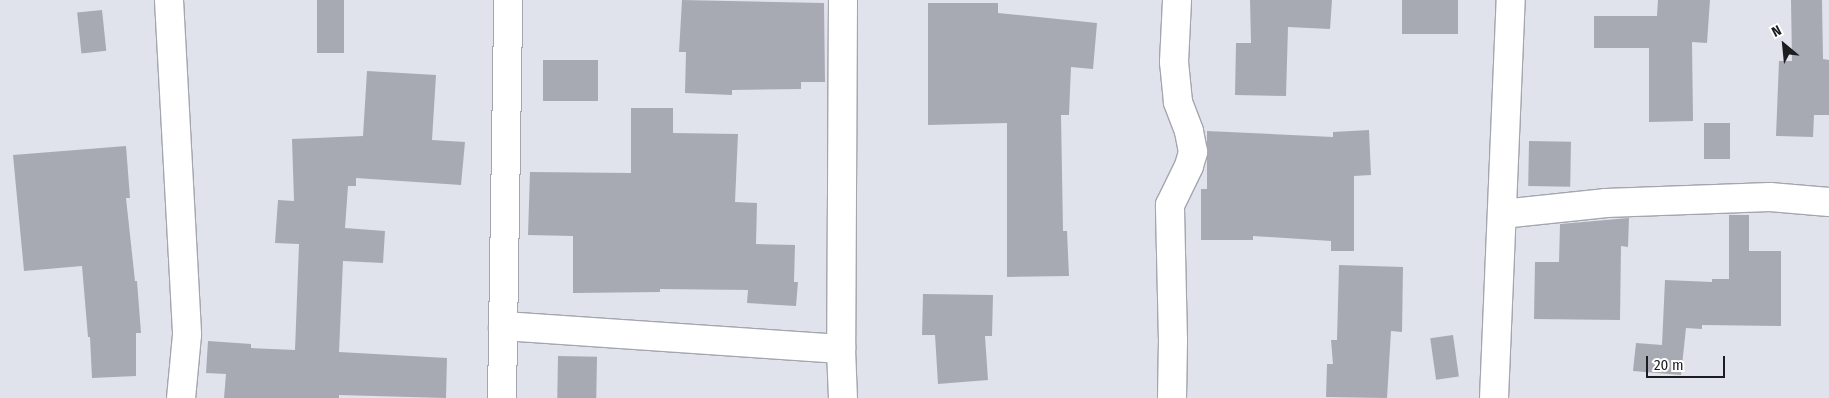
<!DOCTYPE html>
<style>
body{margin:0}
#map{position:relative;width:1829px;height:398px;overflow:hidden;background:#e0e2ec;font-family:"Fira Sans Condensed",sans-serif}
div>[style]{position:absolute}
.building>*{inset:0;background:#a8aab3;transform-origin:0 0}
.roads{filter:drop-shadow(1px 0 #a3a6ae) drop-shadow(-1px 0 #a3a6ae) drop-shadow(0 1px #a3a6ae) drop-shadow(0 -1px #a3a6ae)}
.minor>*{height:28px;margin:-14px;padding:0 14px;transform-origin:14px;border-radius:14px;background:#fff}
span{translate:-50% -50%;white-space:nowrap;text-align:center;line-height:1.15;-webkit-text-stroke:4px #fff;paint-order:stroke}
.north{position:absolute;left:1759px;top:20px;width:50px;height:50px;-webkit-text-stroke:4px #fff;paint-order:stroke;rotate:332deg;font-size:14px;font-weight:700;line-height:20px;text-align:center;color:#1c1d21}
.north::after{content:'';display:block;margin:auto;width:18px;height:22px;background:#1c1d21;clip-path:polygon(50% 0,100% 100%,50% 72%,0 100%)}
.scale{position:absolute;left:1646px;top:356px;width:79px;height:22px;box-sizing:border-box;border:2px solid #1c1d21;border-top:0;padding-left:6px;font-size:15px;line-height:18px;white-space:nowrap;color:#1c1d21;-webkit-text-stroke:4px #fff;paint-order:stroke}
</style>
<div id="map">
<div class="building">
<i style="left:317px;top:0;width:27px;height:53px"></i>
<i style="clip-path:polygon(682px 0,824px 3px,825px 82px,801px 82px,801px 89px,732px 90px,732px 95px,685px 93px,686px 52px,679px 52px)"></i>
<i style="clip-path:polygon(1250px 0,1332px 0,1330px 29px,1288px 27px,1286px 96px,1235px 95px,1236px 43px,1251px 43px)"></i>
<i style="left:1402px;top:0;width:56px;height:34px"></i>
<i style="clip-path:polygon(1658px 0,1710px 0,1707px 43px,1692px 42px,1693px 121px,1649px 122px,1649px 48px,1594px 48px,1594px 16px,1657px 16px)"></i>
<i style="clip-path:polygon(1791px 0,1822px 0,1823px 59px,1829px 60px,1829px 115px,1814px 115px,1813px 137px,1776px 136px,1779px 61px,1792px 61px)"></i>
<i style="clip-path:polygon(928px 3px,998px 3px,998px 13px,1097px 23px,1093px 69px,1071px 67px,1069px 115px,1061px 115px,1063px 231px,1067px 231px,1069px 276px,1007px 277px,1007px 123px,928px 125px)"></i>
<i style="left:102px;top:10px;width:41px;height:25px;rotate:84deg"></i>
<i style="left:543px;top:60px;width:55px;height:41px"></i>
<i style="clip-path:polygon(367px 71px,436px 75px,432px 140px,465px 142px,461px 185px,356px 178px,356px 186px,348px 186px,345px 228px,385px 231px,383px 263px,343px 261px,339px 352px,447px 358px,446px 398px,339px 395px,339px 398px,224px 398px,226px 374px,206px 373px,208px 341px,251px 344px,251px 348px,295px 350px,299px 244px,275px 243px,278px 200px,294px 201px,292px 139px,363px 136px)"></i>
<i style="clip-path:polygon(631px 108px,673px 108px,673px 133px,738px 134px,735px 202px,757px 203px,756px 244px,795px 245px,794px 282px,798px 282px,796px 306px,747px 303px,748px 290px,660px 289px,660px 292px,573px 293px,573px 236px,528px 235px,530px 172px,631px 173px)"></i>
<i style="left:1730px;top:123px;width:36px;height:26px;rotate:90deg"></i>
<i style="clip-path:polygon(1369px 130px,1371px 175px,1354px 176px,1354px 251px,1331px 251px,1331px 241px,1253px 236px,1253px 240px,1201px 240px,1201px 189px,1207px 189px,1207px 131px,1333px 137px,1333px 132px)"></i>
<i style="left:1529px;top:141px;width:42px;height:45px;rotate:1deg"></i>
<i style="clip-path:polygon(126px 146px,130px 198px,126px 198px,135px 281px,137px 281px,141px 333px,136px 333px,136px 376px,92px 378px,90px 337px,88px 337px,82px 266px,24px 271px,13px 155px)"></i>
<i style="clip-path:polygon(1729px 215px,1749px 215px,1749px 251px,1781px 251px,1781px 326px,1702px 325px,1702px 329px,1686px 328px,1681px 375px,1633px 371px,1636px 343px,1662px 345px,1665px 280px,1712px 282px,1712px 279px,1729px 279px)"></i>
<i style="clip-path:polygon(1629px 218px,1628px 247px,1621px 246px,1620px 320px,1534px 319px,1535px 262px,1559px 262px,1560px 224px)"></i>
<i style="clip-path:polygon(1339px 265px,1403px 267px,1402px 332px,1391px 331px,1387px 398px,1326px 397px,1327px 364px,1333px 364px,1331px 340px,1337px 340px)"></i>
<i style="clip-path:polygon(923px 294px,993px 295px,992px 336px,985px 336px,988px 380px,938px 384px,935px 335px,922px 335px)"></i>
<i style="left:1453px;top:335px;width:42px;height:23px;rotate:82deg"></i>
<i style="left:558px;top:356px;width:39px;height:42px;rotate:1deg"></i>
</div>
<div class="roads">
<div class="minor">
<i style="left:169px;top:0;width:335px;rotate:86.9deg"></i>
<i style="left:187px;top:335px;width:63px;rotate:95.4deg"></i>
<i style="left:843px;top:0;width:349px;rotate:90.3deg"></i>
<i style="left:841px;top:349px;width:49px;rotate:87.7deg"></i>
<i style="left:1502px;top:214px;width:105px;rotate:-6deg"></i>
<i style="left:1606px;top:203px;width:164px;rotate:-2.1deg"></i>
<i style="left:1770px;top:197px;width:59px;rotate:4.8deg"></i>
<i style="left:503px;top:326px;width:339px;rotate:3.9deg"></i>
<i style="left:502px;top:398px;width:398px;rotate:-89.1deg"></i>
<i style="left:1172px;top:398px;width:57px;rotate:-89deg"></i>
<i style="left:1173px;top:341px;width:136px;rotate:-91.3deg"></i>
<i style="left:1170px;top:205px;width:43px;rotate:-64deg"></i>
<i style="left:1189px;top:166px;width:15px;rotate:-74deg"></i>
<i style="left:1193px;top:152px;width:21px;rotate:-101deg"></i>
<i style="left:1189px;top:131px;width:31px;rotate:-111deg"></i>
<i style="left:1178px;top:102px;width:40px;rotate:-95.7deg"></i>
<i style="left:1174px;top:62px;width:62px;rotate:-87.2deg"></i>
<i style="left:1494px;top:398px;width:398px;rotate:-87.6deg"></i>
</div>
</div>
<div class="north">N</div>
<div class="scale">20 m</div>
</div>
